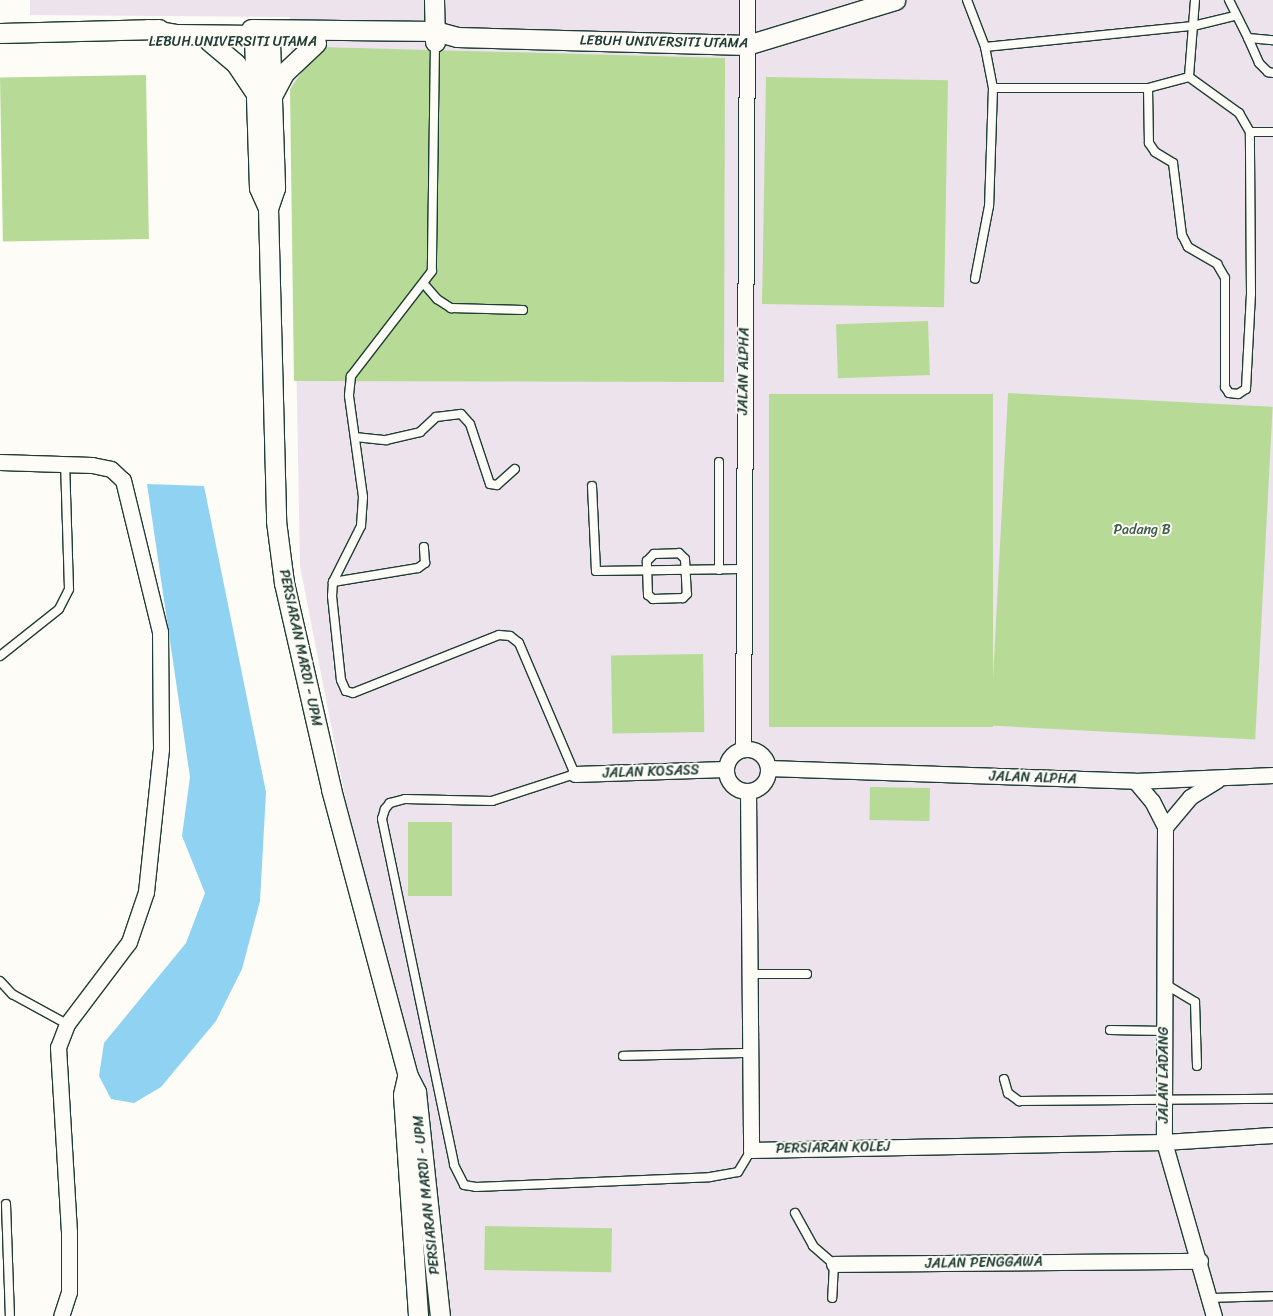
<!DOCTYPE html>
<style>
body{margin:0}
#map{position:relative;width:1273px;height:1316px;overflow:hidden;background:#fdfcf7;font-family:Sriracha,sans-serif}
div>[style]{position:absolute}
.built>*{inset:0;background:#ece3ed}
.green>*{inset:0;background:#b7db96;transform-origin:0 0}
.water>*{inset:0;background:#8fd2f1}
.roads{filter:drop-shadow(1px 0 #1f3d34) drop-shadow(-1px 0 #1f3d34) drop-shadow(0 1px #1f3d34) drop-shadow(0 -1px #1f3d34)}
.service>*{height:8px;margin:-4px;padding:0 4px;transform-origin:4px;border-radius:4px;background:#fdfcf7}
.minor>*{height:15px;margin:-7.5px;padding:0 7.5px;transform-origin:7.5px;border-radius:7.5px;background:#fdfcf7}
.minor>.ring{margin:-7.5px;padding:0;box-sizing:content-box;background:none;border:15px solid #fdfcf7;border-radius:50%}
.tertiary>*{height:19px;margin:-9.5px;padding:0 9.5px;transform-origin:9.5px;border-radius:9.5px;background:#fdfcf7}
span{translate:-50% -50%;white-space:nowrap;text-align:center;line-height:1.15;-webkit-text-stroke:4px #fdfcf7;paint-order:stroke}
.street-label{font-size:14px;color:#1f3d34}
.park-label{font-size:14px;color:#3d5d48}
</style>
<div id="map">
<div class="built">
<i style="clip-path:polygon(30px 0,1273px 0,1273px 1316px,450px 1316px,427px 1116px,346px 802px,300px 566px,290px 17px,30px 15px)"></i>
</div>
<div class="green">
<i style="clip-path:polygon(320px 47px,725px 58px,724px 382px,294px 381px,290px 89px)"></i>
<i style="left:146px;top:75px;width:164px;height:146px;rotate:89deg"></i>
<i style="left:766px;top:77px;width:182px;height:227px;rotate:1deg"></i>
<i style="left:928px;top:321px;width:54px;height:92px;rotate:88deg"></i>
<i style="left:1008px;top:393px;width:265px;height:333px;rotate:3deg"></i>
<i style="left:769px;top:394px;width:224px;height:333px"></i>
<i style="left:703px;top:654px;width:78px;height:92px;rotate:89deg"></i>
<i style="left:870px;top:787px;width:60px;height:33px;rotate:1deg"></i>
<i style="left:408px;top:822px;width:44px;height:74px"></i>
<i style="left:485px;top:1226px;width:127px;height:44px;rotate:1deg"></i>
</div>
<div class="water">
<i style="clip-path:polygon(147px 484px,204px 486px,266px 792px,260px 901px,242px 969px,216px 1021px,161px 1087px,134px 1103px,111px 1099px,99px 1076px,104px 1043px,186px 943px,205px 893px,182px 836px,190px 777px)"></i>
</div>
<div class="roads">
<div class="service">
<i style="left:967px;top:0;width:50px;rotate:69deg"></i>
<i style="left:985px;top:47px;width:42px;rotate:79deg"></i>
<i style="left:993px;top:88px;width:118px;rotate:91.9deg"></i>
<i style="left:989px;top:206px;width:74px;rotate:100.9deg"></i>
<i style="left:1195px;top:0;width:77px;rotate:94.5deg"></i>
<i style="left:1189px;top:77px;width:62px;rotate:35.8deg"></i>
<i style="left:1239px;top:113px;width:22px;rotate:60deg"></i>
<i style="left:1250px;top:132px;width:23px"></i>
<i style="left:1229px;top:0;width:42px;rotate:63.4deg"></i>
<i style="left:1248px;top:38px;width:25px;rotate:5deg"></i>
<i style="left:1248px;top:38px;width:27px;rotate:66deg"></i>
<i style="left:1259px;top:63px;width:13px;rotate:45deg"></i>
<i style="left:1268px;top:72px;width:5px;rotate:11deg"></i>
<i style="left:435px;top:43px;width:228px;rotate:90.8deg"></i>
<i style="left:432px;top:271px;width:133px;rotate:127.6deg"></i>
<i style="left:351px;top:376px;width:20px;rotate:96deg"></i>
<i style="left:349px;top:396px;width:102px;rotate:82.1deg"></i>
<i style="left:363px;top:497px;width:29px;rotate:94deg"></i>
<i style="left:361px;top:526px;width:63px;rotate:116.6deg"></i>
<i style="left:333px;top:582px;width:14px;rotate:94deg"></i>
<i style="left:332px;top:596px;width:84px;rotate:83.9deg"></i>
<i style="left:341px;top:680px;width:12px;rotate:66deg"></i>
<i style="left:346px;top:691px;width:7px;rotate:16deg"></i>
<i style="left:353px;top:693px;width:157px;rotate:-21.7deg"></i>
<i style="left:499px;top:635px;width:11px;rotate:5deg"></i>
<i style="left:510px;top:636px;width:11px;rotate:38deg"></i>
<i style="left:519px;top:643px;width:142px;rotate:66.9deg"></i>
<i style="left:575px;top:774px;width:87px;rotate:162deg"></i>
<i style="left:492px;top:801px;width:87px;rotate:-178.7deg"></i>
<i style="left:405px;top:799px;width:16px;rotate:165deg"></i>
<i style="left:390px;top:803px;width:8px;rotate:130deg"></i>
<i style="left:385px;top:809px;width:10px;rotate:107deg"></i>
<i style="left:382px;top:819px;width:353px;rotate:78.2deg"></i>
<i style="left:454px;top:1165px;width:22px;rotate:63deg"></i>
<i style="left:464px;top:1185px;width:12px;rotate:9deg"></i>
<i style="left:476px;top:1187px;width:234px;rotate:-2.4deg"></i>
<i style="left:710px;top:1177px;width:28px;rotate:-10deg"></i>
<i style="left:738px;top:1172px;width:26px;rotate:-59deg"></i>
<i style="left:985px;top:47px;width:209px;rotate:-5.8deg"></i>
<i style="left:1193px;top:26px;width:42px;rotate:-13.7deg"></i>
<i style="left:993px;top:88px;width:155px"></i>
<i style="left:1148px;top:88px;width:42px;rotate:-15deg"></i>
<i style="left:1148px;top:88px;width:55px;rotate:89deg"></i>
<i style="left:1149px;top:143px;width:11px;rotate:56deg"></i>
<i style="left:1155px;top:152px;width:21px;rotate:31deg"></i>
<i style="left:1173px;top:163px;width:73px;rotate:82.9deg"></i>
<i style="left:1182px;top:235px;width:13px;rotate:63deg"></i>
<i style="left:1188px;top:247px;width:34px;rotate:30deg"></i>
<i style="left:1217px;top:264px;width:16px;rotate:60deg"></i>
<i style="left:1225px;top:278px;width:109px;rotate:90deg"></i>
<i style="left:1225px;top:387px;width:7px;rotate:56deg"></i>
<i style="left:1229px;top:393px;width:9px;rotate:6deg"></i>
<i style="left:1238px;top:394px;width:9px;rotate:-32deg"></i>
<i style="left:1246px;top:389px;width:95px;rotate:-87deg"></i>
<i style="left:1251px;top:294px;width:162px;rotate:-90.4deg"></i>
<i style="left:424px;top:284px;width:20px;rotate:49deg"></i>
<i style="left:437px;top:299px;width:17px;rotate:33deg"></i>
<i style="left:451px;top:308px;width:72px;rotate:1.6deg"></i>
<i style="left:355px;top:437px;width:31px;rotate:6deg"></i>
<i style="left:386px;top:440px;width:35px;rotate:-13deg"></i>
<i style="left:420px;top:432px;width:22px;rotate:-43deg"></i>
<i style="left:436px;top:417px;width:25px;rotate:-7deg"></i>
<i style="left:461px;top:414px;width:13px;rotate:48deg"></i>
<i style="left:470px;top:424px;width:63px;rotate:71.6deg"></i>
<i style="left:490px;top:484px;width:7px;rotate:8deg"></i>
<i style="left:497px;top:485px;width:24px;rotate:-42deg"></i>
<i style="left:592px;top:486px;width:85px;rotate:87.3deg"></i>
<i style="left:596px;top:571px;width:146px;rotate:-0.8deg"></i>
<i style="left:679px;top:553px;width:8px;rotate:45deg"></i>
<i style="left:685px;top:559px;width:35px;rotate:87deg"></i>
<i style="left:687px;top:594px;width:6px;rotate:135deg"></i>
<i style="left:683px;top:598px;width:30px;rotate:178deg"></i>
<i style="left:653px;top:599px;width:6px;rotate:-141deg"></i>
<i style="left:648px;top:595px;width:34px;rotate:-92deg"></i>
<i style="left:647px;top:561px;width:10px;rotate:-45deg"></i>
<i style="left:654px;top:554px;width:25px;rotate:-2deg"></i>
<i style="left:719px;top:570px;width:108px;rotate:-90deg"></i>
<i style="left:333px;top:582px;width:86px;rotate:-9.4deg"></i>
<i style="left:418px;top:568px;width:9px;rotate:-36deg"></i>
<i style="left:425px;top:563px;width:16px;rotate:-94deg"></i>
<i style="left:0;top:656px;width:75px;rotate:-38.5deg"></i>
<i style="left:59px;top:609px;width:22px;rotate:-63deg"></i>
<i style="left:69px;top:589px;width:125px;rotate:-91.8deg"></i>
<i style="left:749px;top:974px;width:58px"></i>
<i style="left:0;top:981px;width:18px;rotate:47deg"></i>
<i style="left:12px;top:994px;width:63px;rotate:28.6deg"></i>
<i style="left:1165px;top:984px;width:35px;rotate:31deg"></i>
<i style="left:1195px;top:1002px;width:64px;rotate:88.2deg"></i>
<i style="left:1110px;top:1030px;width:54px;rotate:1.1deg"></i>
<i style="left:623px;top:1056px;width:127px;rotate:-1.4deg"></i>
<i style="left:1004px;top:1079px;width:15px;rotate:74deg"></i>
<i style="left:1008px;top:1093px;width:14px;rotate:36deg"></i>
<i style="left:1019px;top:1101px;width:254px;rotate:-0.5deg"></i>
<i style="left:6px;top:1204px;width:112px;rotate:88deg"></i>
<i style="left:795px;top:1213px;width:38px;rotate:61deg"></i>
<i style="left:813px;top:1246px;width:28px;rotate:41deg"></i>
<i style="left:834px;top:1264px;width:34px;rotate:93deg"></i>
<i style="left:1210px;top:1298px;width:63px;rotate:-1.8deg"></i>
</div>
<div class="minor">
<i style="left:0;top:462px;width:92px;rotate:1.9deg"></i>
<i style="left:92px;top:465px;width:19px;rotate:12deg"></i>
<i style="left:111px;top:469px;width:16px;rotate:43deg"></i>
<i style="left:123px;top:480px;width:156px;rotate:76.3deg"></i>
<i style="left:160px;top:632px;width:117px;rotate:89.5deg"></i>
<i style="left:161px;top:749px;width:144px;rotate:96deg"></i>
<i style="left:146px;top:892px;width:53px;rotate:108.8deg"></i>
<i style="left:129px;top:942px;width:103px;rotate:127.1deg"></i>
<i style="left:67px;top:1024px;width:25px;rotate:111deg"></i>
<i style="left:58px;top:1047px;width:185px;rotate:86.6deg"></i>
<i style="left:69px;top:1232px;width:60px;rotate:90deg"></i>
<i style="left:69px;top:1292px;width:25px;rotate:108deg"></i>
<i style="left:743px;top:749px;width:749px;rotate:-89.69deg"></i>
<i class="ring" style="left:726px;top:749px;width:27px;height:27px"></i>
<i style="left:768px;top:768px;width:367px;rotate:2deg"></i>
<i style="left:1135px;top:781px;width:138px;rotate:-2.5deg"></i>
<i style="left:575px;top:774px;width:151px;rotate:-1.9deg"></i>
<i style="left:1135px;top:781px;width:26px;rotate:50deg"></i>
<i style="left:1152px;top:801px;width:29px;rotate:63deg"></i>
<i style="left:1165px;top:827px;width:315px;rotate:90.2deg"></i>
<i style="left:1164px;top:1142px;width:181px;rotate:74deg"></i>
<i style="left:748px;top:791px;width:359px;rotate:89.5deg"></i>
<i style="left:751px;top:1150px;width:413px;rotate:-1.1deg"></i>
<i style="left:1164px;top:1142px;width:109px;rotate:-3.7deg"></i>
<i style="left:1165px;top:827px;width:39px;rotate:-50deg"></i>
<i style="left:1190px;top:797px;width:32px;rotate:-32deg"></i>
<i style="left:834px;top:1264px;width:366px;rotate:-0.5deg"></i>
</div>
<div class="tertiary">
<i style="left:434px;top:0;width:42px;rotate:88.6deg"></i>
<i style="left:148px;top:29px;width:29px;rotate:10deg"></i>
<i style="left:177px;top:34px;width:79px;rotate:0.7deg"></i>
<i style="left:256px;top:35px;width:16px;rotate:27deg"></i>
<i style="left:270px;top:42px;width:146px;rotate:88deg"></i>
<i style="left:275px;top:188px;width:21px;rotate:109deg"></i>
<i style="left:268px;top:208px;width:313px;rotate:88.5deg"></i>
<i style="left:276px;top:521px;width:63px;rotate:82.6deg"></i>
<i style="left:284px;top:583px;width:211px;rotate:77.1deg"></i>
<i style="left:331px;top:789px;width:297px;rotate:75deg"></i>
<i style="left:408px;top:1076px;width:18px;rotate:63deg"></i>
<i style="left:416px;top:1092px;width:225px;rotate:83.9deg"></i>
<i style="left:251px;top:29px;width:184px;rotate:0.6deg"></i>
<i style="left:435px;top:31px;width:23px;rotate:15deg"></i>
<i style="left:457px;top:37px;width:290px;rotate:1.6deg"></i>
<i style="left:747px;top:45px;width:155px;rotate:-16.9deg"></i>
<i style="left:0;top:33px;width:159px;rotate:-1.4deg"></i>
<i style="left:209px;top:41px;width:35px;rotate:40deg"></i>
<i style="left:236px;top:64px;width:36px;rotate:56deg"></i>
<i style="left:273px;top:94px;width:24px;rotate:-62deg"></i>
<i style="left:284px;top:73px;width:44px;rotate:-43.2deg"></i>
<i style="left:268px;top:208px;width:22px;rotate:-114deg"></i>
<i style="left:259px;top:188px;width:147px;rotate:-91.9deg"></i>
<i style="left:254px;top:41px;width:16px;rotate:-22deg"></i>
<i style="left:407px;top:1077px;width:18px;rotate:103deg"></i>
<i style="left:403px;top:1095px;width:222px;rotate:86.1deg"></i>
</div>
</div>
<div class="street-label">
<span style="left:233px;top:42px">LEBUH UNIVERSITI UTAMA</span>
<span style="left:664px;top:42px;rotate:1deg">LEBUH UNIVERSITI UTAMA</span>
<span style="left:744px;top:371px;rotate:-89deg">JALAN ALPHA</span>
<span style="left:300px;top:648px;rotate:78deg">PERSIARAN MARDI - UPM</span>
<span style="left:651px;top:772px;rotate:-2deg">JALAN KOSASS</span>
<span style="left:1033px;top:778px;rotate:2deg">JALAN ALPHA</span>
<span style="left:1164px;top:1075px;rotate:-90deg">JALAN LADANG</span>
<span style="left:833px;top:1148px;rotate:-1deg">PERSIARAN KOLEJ</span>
<span style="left:427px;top:1195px;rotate:-96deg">PERSIARAN MARDI - UPM</span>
<span style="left:984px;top:1263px;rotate:-1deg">JALAN PENGGAWA</span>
</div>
<div class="park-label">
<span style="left:1142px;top:530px">Padang B</span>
</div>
</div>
